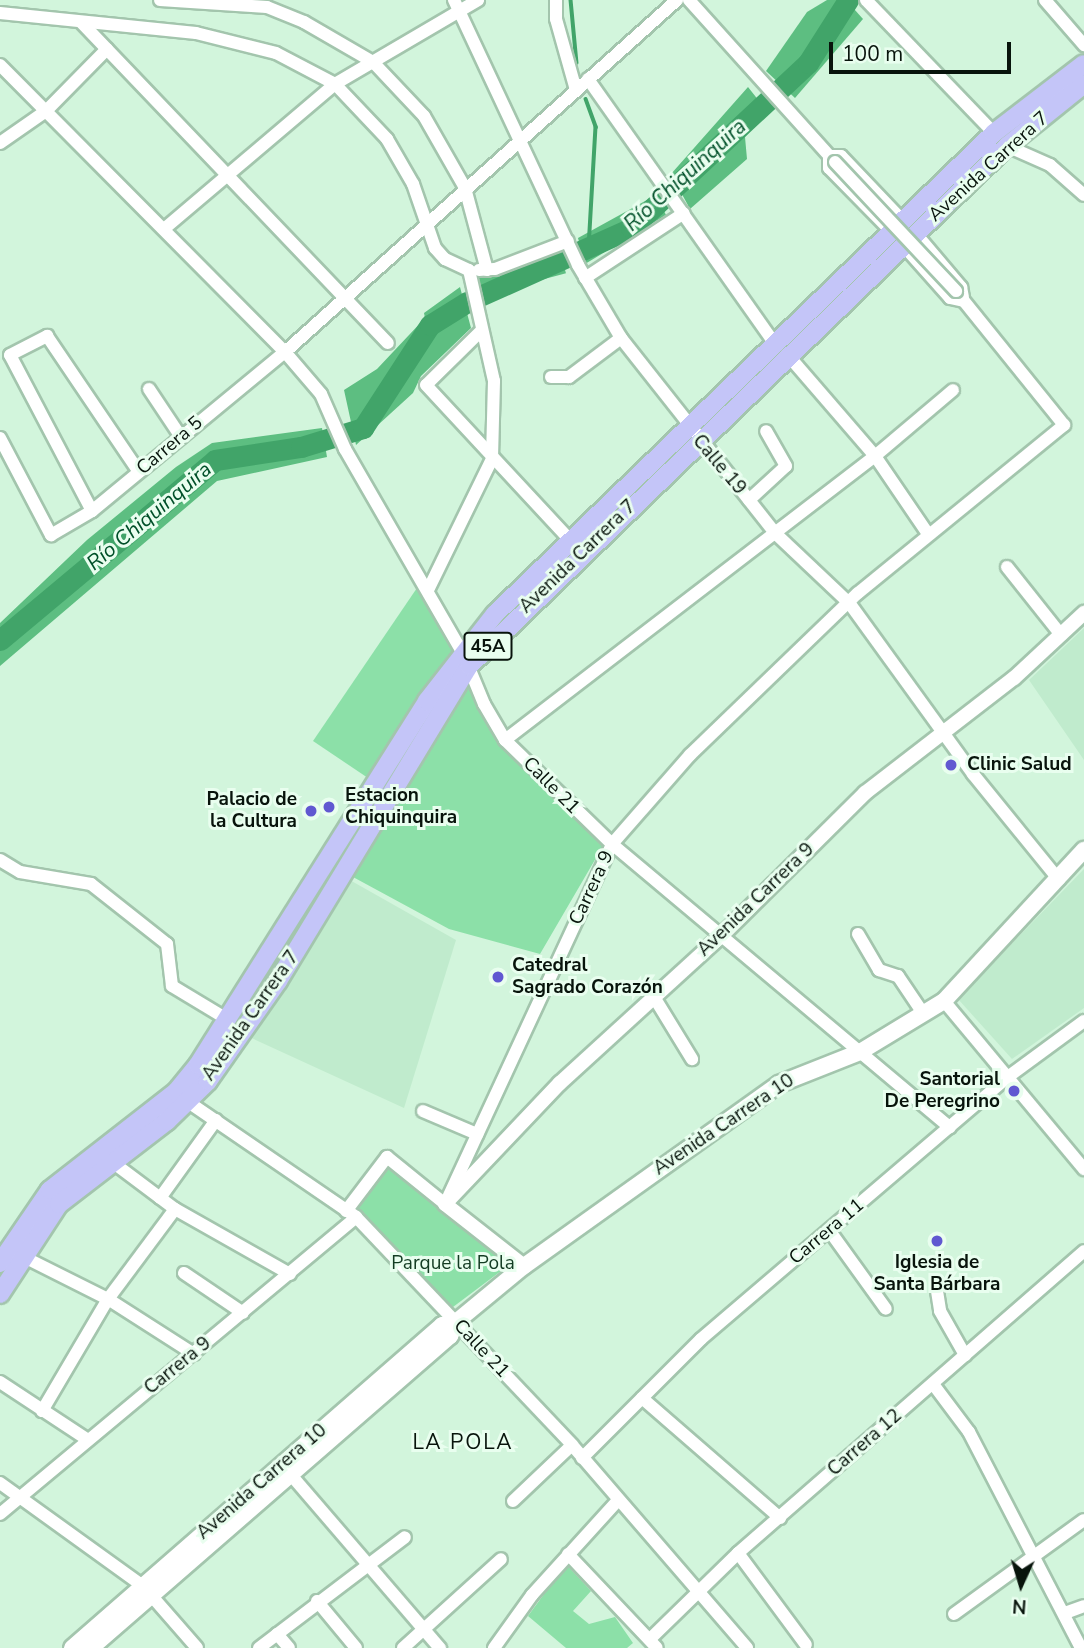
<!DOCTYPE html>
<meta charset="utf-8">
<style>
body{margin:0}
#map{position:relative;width:1084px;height:1648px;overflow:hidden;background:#d2f5dc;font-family:"Nunito Sans",sans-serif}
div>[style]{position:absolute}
.built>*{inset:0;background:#c0ebcd}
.green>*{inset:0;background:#8ce0a8}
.forest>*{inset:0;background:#5dbe81;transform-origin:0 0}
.stream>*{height:3.5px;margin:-1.75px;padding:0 1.75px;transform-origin:1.75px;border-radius:1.75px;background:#41a469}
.river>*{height:21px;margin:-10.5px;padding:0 10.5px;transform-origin:10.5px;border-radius:10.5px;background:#41a469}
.roads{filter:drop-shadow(2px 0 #a3c5ad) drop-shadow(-2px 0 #a3c5ad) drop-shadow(0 2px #a3c5ad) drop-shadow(0 -2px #a3c5ad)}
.minor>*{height:12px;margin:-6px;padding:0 6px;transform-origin:6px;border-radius:6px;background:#fff}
.tertiary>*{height:14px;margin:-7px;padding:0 7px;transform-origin:7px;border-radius:7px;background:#fff}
.secondary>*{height:16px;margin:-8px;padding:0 8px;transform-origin:8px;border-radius:8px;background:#fff}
.primary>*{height:18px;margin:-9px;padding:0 9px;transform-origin:9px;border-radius:9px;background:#c4c5f8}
.bridges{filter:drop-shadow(2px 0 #a3c5ad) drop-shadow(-2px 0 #a3c5ad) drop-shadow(0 2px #a3c5ad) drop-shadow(0 -2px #a3c5ad)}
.minor-bridge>*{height:12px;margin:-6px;padding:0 6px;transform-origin:6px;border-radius:6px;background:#fff}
.dots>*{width:19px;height:19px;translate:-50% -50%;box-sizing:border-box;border:4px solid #e9feef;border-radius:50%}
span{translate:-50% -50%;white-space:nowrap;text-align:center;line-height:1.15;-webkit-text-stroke:6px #e9feef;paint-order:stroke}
.shield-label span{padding:2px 5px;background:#e9feef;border:2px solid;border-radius:5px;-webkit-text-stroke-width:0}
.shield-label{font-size:18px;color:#08140c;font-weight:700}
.street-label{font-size:19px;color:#08140c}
.poi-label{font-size:19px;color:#08140c;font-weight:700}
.left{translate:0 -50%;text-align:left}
.right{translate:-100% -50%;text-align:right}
.park-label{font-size:19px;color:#133c23}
.water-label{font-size:21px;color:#005029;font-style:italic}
.neighbourhood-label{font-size:21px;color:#08140c;letter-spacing:2px}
.north{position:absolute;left:986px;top:1550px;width:70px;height:70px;-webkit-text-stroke:5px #e9feef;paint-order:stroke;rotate:184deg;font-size:19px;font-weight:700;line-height:28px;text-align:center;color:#08140c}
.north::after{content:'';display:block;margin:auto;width:24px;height:32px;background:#08140c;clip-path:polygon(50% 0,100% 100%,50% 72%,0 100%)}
.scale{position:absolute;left:829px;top:42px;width:182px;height:32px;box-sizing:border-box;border:4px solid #08140c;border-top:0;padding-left:9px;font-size:21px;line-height:24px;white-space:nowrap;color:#08140c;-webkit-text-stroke:5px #e9feef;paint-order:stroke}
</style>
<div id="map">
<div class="built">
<i style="clip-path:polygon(1084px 628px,1084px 760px,1029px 680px)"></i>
<i style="clip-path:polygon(1084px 869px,1084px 1008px,1012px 1059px,958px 999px)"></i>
<i style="clip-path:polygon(348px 879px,456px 940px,404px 1108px,245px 1035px)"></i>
</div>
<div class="green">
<i style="clip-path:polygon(419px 585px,456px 650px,368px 778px,313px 741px)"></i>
<i style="clip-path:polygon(469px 680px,513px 757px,603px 846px,540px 954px,449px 929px,353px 877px,440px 713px)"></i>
<i style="clip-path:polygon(388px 1166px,509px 1265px,449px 1310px,354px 1206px)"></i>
<i style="clip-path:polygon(566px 1564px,591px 1591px,573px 1611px,589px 1624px,615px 1617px,633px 1643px,627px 1648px,566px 1648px,528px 1616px)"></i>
</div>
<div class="forest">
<i style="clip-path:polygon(827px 0,846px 0,863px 19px,795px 98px,766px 71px,807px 12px)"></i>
<i style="clip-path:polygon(748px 87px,767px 111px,745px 137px,747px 159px,690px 209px,671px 174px)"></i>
<i style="clip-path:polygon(656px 195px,666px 215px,585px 264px,578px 238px)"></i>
<i style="left:560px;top:251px;width:23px;height:86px;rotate:75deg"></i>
<i style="clip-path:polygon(460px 287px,471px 328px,421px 376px,413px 393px,356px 445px,344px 390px,377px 369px,425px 318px,424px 313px)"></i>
<i style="clip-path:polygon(322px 428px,327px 457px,217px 481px,0 666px,0 623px,87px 540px,176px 467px,212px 443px)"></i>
</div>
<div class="stream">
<i style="left:571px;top:0;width:63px;rotate:84.6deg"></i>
<i style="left:586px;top:99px;width:30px;rotate:70deg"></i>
<i style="left:596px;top:127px;width:120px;rotate:93.3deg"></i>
</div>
<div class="river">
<i style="left:480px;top:296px;width:166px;rotate:-24.2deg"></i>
<i style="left:631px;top:228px;width:242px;rotate:-43deg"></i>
<i style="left:808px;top:63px;width:75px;rotate:-57.6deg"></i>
<i style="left:0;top:640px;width:280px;rotate:-39.9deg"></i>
<i style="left:215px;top:460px;width:87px;rotate:-8.6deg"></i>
<i style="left:301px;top:447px;width:65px;rotate:-17deg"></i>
<i style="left:363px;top:428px;width:123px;rotate:-57deg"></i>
<i style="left:430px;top:325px;width:44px;rotate:-31.9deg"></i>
</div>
<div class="roads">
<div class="minor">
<i style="left:160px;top:0;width:107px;rotate:3.7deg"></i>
<i style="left:267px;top:7px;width:40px;rotate:22deg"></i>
<i style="left:304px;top:22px;width:80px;rotate:30.1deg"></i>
<i style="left:373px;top:62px;width:74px;rotate:46.6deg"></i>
<i style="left:424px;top:116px;width:83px;rotate:60.3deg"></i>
<i style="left:465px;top:188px;width:85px;rotate:75deg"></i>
<i style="left:454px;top:0;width:293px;rotate:64.9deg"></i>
<i style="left:578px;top:265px;width:85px;rotate:59.5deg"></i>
<i style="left:621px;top:338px;width:248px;rotate:51.7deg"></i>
<i style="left:775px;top:533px;width:103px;rotate:43.4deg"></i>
<i style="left:850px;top:604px;width:210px;rotate:54.1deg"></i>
<i style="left:973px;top:774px;width:136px;rotate:50.9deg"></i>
<i style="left:556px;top:0;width:19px;rotate:90deg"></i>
<i style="left:556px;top:19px;width:74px;rotate:74.3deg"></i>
<i style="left:689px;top:0;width:218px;rotate:48deg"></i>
<i style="left:866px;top:0;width:185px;rotate:46.1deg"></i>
<i style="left:1045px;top:0;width:60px;rotate:49.1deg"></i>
<i style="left:0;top:13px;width:197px;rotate:5.8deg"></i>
<i style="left:196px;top:33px;width:82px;rotate:14deg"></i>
<i style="left:276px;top:53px;width:67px;rotate:27.7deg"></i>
<i style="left:335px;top:84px;width:76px;rotate:46.6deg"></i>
<i style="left:387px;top:139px;width:52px;rotate:60deg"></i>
<i style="left:413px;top:184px;width:68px;rotate:71deg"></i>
<i style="left:435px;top:248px;width:15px;rotate:48deg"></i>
<i style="left:445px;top:259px;width:26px;rotate:25deg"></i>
<i style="left:469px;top:270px;width:114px;rotate:77.3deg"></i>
<i style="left:494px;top:381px;width:78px;rotate:91.5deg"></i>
<i style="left:492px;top:459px;width:146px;rotate:116deg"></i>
<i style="left:81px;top:22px;width:444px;rotate:46.3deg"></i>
<i style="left:0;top:65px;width:404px;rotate:45.2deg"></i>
<i style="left:285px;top:352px;width:55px;rotate:49.4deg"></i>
<i style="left:321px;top:394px;width:60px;rotate:66.4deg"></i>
<i style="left:345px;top:449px;width:236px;rotate:60deg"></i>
<i style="left:463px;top:653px;width:55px;rotate:67.6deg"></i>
<i style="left:484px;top:704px;width:42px;rotate:59.7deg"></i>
<i style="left:505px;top:740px;width:149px;rotate:44.2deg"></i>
<i style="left:612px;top:844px;width:441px;rotate:40deg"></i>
<i style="left:588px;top:79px;width:324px;rotate:54.8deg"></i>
<i style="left:0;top:143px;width:56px;rotate:-34.8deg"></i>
<i style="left:46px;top:111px;width:87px;rotate:-45.5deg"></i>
<i style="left:1007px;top:146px;width:47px;rotate:23.8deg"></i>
<i style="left:1050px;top:165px;width:45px;rotate:41.4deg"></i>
<i style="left:164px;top:229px;width:224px;rotate:-40.3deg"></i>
<i style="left:335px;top:84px;width:166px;rotate:-30.4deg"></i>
<i style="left:892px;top:232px;width:90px;rotate:-134.5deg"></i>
<i style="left:829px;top:168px;width:12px;rotate:-90deg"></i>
<i style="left:829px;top:156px;width:12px"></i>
<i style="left:841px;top:156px;width:90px;rotate:46.4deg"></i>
<i style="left:916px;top:234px;width:70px;rotate:49.7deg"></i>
<i style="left:961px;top:287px;width:10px;rotate:79deg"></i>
<i style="left:903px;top:245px;width:71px;rotate:48.4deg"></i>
<i style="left:950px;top:298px;width:14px;rotate:12deg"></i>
<i style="left:479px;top:270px;width:16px;rotate:-4deg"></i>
<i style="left:495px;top:269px;width:78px;rotate:-21deg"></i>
<i style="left:585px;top:278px;width:118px;rotate:-33.3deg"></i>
<i style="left:482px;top:330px;width:78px;rotate:135.5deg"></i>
<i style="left:426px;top:385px;width:212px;rotate:47.1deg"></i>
<i style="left:787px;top:354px;width:135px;rotate:49.2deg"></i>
<i style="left:875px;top:456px;width:94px;rotate:55.8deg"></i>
<i style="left:551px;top:377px;width:18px"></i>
<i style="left:569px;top:377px;width:65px;rotate:-36.9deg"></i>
<i style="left:149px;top:389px;width:58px;rotate:56.3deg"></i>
<i style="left:0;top:438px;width:110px;rotate:62.3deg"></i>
<i style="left:51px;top:535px;width:48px;rotate:-30.3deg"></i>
<i style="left:92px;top:511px;width:250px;rotate:-39.5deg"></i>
<i style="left:285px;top:352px;width:527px;rotate:-41.92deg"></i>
<i style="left:749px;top:500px;width:50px;rotate:-42.6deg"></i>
<i style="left:786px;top:466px;width:40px;rotate:-119.7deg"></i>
<i style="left:92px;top:511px;width:176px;rotate:-117.7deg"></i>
<i style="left:10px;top:355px;width:42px;rotate:-27.2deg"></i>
<i style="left:47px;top:336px;width:164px;rotate:55.9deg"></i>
<i style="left:1007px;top:567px;width:87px;rotate:51.5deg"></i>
<i style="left:505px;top:740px;width:466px;rotate:-37.5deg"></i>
<i style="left:875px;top:456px;width:102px;rotate:-40.2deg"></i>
<i style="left:0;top:860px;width:23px;rotate:31deg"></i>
<i style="left:20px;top:872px;width:72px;rotate:9.6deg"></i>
<i style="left:91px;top:884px;width:97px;rotate:38.3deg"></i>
<i style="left:167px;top:944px;width:42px;rotate:83.2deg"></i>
<i style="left:172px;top:986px;width:64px;rotate:31deg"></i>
<i style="left:858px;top:934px;width:42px;rotate:59.7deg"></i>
<i style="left:879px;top:970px;width:20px;rotate:18deg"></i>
<i style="left:898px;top:976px;width:45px;rotate:56deg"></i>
<i style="left:654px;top:997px;width:73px;rotate:58.5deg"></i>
<i style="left:944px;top:1001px;width:219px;rotate:50.2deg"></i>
<i style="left:181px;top:1097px;width:212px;rotate:34.4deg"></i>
<i style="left:356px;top:1217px;width:314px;rotate:46.5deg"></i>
<i style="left:572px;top:1445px;width:268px;rotate:49.2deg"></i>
<i style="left:423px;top:1111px;width:59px;rotate:23.1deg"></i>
<i style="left:111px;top:1161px;width:80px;rotate:36.9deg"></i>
<i style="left:175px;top:1209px;width:132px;rotate:29.5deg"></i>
<i style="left:160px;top:1198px;width:96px;rotate:-54.3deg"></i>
<i style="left:346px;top:1211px;width:68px;rotate:-52.8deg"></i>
<i style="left:387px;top:1157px;width:75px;rotate:39deg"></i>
<i style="left:445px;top:1204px;width:397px;rotate:-65.1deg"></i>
<i style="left:612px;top:844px;width:118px;rotate:-48.8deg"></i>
<i style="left:690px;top:755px;width:233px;rotate:-44deg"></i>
<i style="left:858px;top:593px;width:266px;rotate:-39.2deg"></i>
<i style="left:1064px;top:425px;width:172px;rotate:-128.9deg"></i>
<i style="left:829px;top:1230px;width:97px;rotate:54.2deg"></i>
<i style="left:24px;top:1257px;width:94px;rotate:26.6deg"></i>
<i style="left:108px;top:1299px;width:102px;rotate:32.6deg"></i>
<i style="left:184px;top:1273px;width:71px;rotate:34.1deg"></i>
<i style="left:937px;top:1291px;width:20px;rotate:81deg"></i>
<i style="left:940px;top:1311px;width:51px;rotate:60.4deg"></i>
<i style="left:0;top:1382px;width:105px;rotate:33.4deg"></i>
<i style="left:933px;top:1384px;width:60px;rotate:53.1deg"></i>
<i style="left:969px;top:1432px;width:243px;rotate:62.6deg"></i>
<i style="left:642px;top:1398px;width:183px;rotate:41deg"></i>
<i style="left:42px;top:1411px;width:130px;rotate:-59.5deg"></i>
<i style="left:108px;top:1299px;width:112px;rotate:-53.3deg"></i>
<i style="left:582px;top:1458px;width:168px;rotate:-45deg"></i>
<i style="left:701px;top:1339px;width:405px;rotate:-40.5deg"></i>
<i style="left:1009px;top:1076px;width:93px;rotate:-36.3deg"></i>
<i style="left:285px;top:1468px;width:238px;rotate:49.3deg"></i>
<i style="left:0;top:1483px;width:176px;rotate:35.8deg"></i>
<i style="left:143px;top:1586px;width:82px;rotate:48.9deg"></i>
<i style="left:513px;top:1501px;width:81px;rotate:-43.5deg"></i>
<i style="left:0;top:1514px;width:464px;rotate:-39.8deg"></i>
<i style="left:738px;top:1553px;width:114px;rotate:53.5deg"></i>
<i style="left:568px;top:1554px;width:129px;rotate:46.6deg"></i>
<i style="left:317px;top:1601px;width:61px;rotate:50.3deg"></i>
<i style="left:1065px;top:1613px;width:20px;rotate:-20deg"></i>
<i style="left:954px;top:1614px;width:160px;rotate:-35.9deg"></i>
<i style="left:277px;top:1634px;width:18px;rotate:49deg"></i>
<i style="left:650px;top:1639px;width:123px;rotate:-44.3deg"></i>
<i style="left:738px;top:1553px;width:459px;rotate:-41.1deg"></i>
<i style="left:259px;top:1648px;width:183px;rotate:-37.2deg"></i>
<i style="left:403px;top:1648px;width:132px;rotate:-42.2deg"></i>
<i style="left:494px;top:1648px;width:65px;rotate:-54.4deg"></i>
<i style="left:532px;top:1595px;width:128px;rotate:-47.8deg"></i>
</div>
<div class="tertiary">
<i style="left:524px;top:1266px;width:100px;rotate:-141.9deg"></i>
<i style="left:445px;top:1204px;width:167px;rotate:-46.5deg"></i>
<i style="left:560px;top:1083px;width:219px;rotate:-42.4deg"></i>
<i style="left:722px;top:935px;width:202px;rotate:-44.8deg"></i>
<i style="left:865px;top:793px;width:188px;rotate:-37.7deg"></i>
<i style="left:1014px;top:678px;width:96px;rotate:-42.9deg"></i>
</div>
<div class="secondary">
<i style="left:72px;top:1648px;width:491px;rotate:-41.1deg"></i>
<i style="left:442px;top:1325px;width:14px;rotate:-12deg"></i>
<i style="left:91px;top:1648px;width:476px;rotate:-41deg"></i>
<i style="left:450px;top:1336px;width:15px;rotate:-67deg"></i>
<i style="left:456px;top:1322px;width:88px;rotate:-39.5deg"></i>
<i style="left:524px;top:1266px;width:313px;rotate:-35.5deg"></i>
<i style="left:779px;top:1084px;width:87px;rotate:-21.6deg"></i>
<i style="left:860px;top:1052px;width:98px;rotate:-31.3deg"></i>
<i style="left:944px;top:1001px;width:206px;rotate:-47.2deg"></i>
</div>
<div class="primary">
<i style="left:0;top:1263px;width:88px;rotate:-55.6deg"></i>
<i style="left:50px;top:1190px;width:160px;rotate:-37.9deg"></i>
<i style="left:176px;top:1092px;width:35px;rotate:-51deg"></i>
<i style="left:198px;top:1065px;width:430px;rotate:-57.8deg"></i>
<i style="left:427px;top:701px;width:110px;rotate:-52deg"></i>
<i style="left:495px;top:614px;width:693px;rotate:-43.95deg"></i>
<i style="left:994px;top:133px;width:113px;rotate:-37.5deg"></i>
<i style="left:0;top:1294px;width:108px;rotate:-56.8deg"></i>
<i style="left:59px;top:1204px;width:136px;rotate:-37.5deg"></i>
<i style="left:167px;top:1121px;width:57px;rotate:-44.3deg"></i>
<i style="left:208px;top:1081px;width:122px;rotate:-55deg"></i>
<i style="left:278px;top:981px;width:368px;rotate:-58.8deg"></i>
<i style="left:469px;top:666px;width:748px;rotate:-44.03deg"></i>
<i style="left:1007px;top:146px;width:99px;rotate:-38.8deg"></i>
</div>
</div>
<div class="bridges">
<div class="minor-bridge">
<i style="left:835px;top:162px;width:177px;rotate:46.8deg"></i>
</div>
</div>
<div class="dots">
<i style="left:951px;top:765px;background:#6158d1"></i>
<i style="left:329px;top:807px;background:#6158d1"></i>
<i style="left:311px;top:811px;background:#6158d1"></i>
<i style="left:498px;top:977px;background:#6158d1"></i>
<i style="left:1014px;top:1091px;background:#6158d1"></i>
<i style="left:937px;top:1241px;background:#6158d1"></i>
</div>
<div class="shield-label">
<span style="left:488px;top:646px">45A</span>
</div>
<div class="street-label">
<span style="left:989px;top:167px;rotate:-42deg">Avenida Carrera 7</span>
<span style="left:170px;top:446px;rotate:-40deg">Carrera 5</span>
<span style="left:719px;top:465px;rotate:50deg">Calle 19</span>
<span style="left:578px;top:557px;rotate:-44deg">Avenida Carrera 7</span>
<span style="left:551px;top:786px;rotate:45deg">Calle 21</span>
<span style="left:592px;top:888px;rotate:-65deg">Carrera 9</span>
<span style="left:756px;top:900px;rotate:-44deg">Avenida Carrera 9</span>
<span style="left:251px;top:1016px;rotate:-55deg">Avenida Carrera 7</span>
<span style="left:724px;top:1125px;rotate:-34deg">Avenida Carrera 10</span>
<span style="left:827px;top:1232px;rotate:-40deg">Carrera 11</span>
<span style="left:481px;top:1349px;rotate:47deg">Calle 21</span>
<span style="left:178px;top:1366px;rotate:-39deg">Carrera 9</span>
<span style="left:865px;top:1443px;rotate:-41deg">Carrera 12</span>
<span style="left:262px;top:1482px;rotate:-41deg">Avenida Carrera 10</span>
</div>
<div class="poi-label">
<span class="left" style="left:967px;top:765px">Clinic Salud</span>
<span class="left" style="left:345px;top:807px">Estacion<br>Chiquinquira</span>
<span class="right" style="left:297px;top:811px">Palacio de<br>la Cultura</span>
<span class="left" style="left:512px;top:977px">Catedral<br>Sagrado Corazón</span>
<span class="right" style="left:1000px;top:1091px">Santorial<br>De Peregrino</span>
<span style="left:937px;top:1274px">Iglesia de<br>Santa Bárbara</span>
</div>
<div class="park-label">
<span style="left:453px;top:1264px">Parque la Pola</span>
</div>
<div class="water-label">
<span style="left:685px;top:175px;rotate:-42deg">Río Chiquinquira</span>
<span style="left:149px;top:516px;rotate:-40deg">Río Chiquinquira</span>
</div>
<div class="neighbourhood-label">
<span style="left:463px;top:1442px">LA POLA</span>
</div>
<div class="north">N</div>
<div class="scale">100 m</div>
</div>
